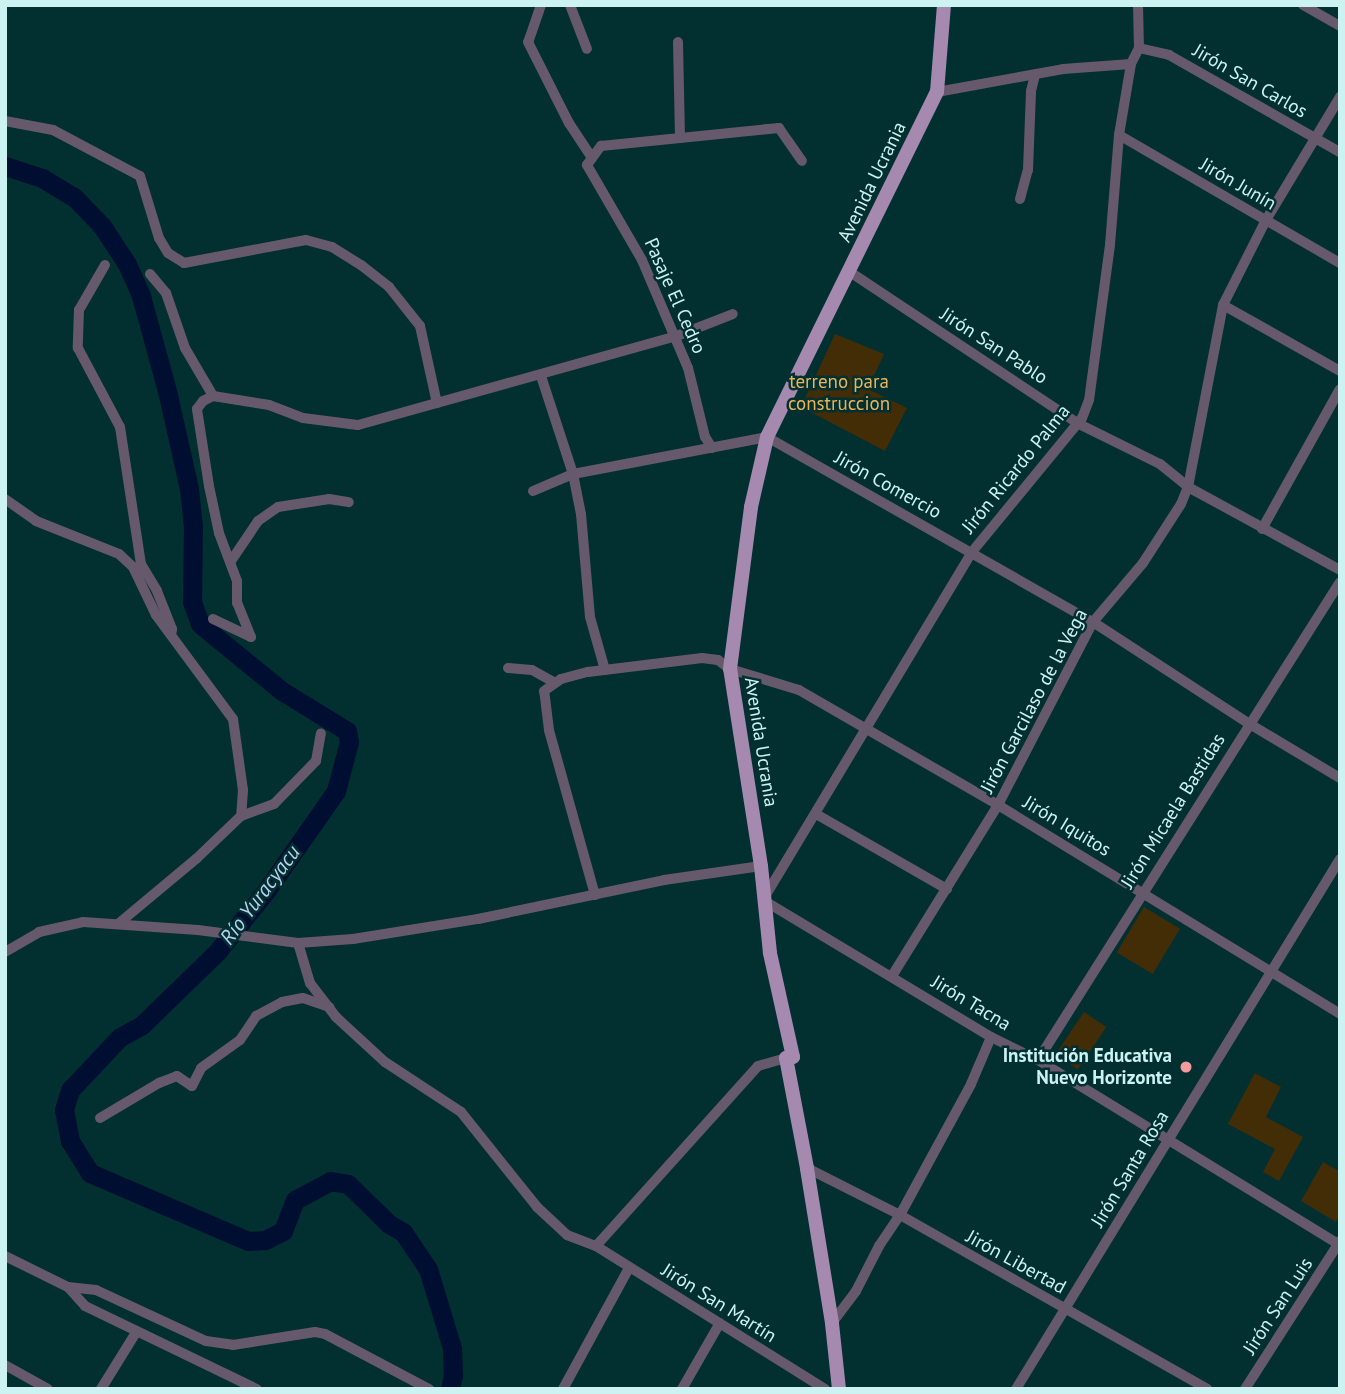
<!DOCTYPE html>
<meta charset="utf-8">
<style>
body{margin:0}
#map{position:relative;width:1345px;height:1394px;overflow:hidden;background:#022f30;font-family:"PT Sans",sans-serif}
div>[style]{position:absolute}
.green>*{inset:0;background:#432d07;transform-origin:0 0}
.river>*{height:19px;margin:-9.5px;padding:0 9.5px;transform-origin:9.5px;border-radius:9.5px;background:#000e31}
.minor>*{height:10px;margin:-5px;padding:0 5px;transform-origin:5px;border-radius:5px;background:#67596c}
.major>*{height:14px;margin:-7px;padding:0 7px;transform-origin:7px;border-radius:7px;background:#a689af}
.dots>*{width:19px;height:19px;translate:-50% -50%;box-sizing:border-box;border:4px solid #022f30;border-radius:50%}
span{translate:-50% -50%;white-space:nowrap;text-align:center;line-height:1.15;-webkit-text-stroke:5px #022f30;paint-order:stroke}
.street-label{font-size:19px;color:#cdf2f2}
.park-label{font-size:19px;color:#ebb459}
.poi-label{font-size:19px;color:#cdf2f2;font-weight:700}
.right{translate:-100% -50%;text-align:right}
.water-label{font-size:21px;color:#bbd0f0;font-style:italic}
.frame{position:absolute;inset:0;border:7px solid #cdf2f2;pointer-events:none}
</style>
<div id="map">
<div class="green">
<i style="clip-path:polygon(835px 334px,884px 354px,868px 389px,907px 408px,885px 451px,801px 407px)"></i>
<i style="left:1144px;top:907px;width:42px;height:53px;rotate:31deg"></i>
<i style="left:1084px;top:1012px;width:27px;height:51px;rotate:34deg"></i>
<i style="clip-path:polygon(1255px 1073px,1281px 1087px,1266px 1117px,1303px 1137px,1279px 1181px,1263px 1172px,1275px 1149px,1228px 1124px)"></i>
<i style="clip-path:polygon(1323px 1162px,1337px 1170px,1340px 1167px,1340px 1215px,1336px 1222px,1301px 1201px)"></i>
</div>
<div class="river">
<i style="left:5px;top:166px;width:39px;rotate:18deg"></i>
<i style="left:42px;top:178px;width:37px;rotate:31deg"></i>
<i style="left:74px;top:197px;width:40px;rotate:46deg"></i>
<i style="left:102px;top:226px;width:45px;rotate:56.7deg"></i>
<i style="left:127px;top:264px;width:35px;rotate:66deg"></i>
<i style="left:141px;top:296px;width:103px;rotate:74.7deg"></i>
<i style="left:168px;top:395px;width:96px;rotate:77.4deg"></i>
<i style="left:189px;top:489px;width:36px;rotate:84deg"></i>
<i style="left:193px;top:525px;width:77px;rotate:90.7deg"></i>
<i style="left:192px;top:602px;width:23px;rotate:70deg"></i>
<i style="left:200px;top:624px;width:106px;rotate:39.3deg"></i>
<i style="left:282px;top:691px;width:76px;rotate:31.6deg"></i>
<i style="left:347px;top:731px;width:11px;rotate:80deg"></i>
<i style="left:349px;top:742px;width:51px;rotate:104.9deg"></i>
<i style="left:336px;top:791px;width:122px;rotate:125deg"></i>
<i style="left:266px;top:891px;width:78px;rotate:128.8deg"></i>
<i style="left:217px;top:952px;width:105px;rotate:135.8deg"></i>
<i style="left:142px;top:1025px;width:26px;rotate:151deg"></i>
<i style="left:119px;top:1038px;width:71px;rotate:133.3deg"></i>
<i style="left:70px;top:1090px;width:21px;rotate:107deg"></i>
<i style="left:64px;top:1110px;width:32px;rotate:79deg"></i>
<i style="left:70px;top:1141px;width:38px;rotate:58deg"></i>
<i style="left:90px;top:1173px;width:172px;rotate:23.3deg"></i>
<i style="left:248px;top:1241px;width:17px;rotate:-3deg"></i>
<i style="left:265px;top:1240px;width:20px;rotate:-27deg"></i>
<i style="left:283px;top:1231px;width:33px;rotate:-69deg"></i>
<i style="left:295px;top:1200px;width:40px;rotate:-28deg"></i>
<i style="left:330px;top:1181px;width:18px;rotate:9deg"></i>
<i style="left:348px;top:1184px;width:57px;rotate:44.3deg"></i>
<i style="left:389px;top:1224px;width:16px;rotate:30deg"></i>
<i style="left:403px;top:1232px;width:45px;rotate:56deg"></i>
<i style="left:428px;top:1269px;width:83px;rotate:73.1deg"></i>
<i style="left:452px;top:1348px;width:27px;rotate:88deg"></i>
<i style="left:453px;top:1375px;width:14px;rotate:102deg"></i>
</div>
<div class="minor">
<i style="left:541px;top:5px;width:39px;rotate:109deg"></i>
<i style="left:528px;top:42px;width:91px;rotate:63.2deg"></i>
<i style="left:569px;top:123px;width:42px;rotate:56.7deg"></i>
<i style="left:570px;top:5px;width:47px;rotate:68.9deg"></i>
<i style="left:1138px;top:5px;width:43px;rotate:88.7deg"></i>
<i style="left:1139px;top:48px;width:18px;rotate:117deg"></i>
<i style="left:1131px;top:64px;width:72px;rotate:99.6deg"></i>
<i style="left:1119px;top:135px;width:110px;rotate:94.7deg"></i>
<i style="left:1110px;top:245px;width:156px;rotate:97.7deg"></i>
<i style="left:1089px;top:400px;width:19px;rotate:111deg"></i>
<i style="left:1082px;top:418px;width:173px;rotate:129.4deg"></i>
<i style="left:972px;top:552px;width:406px;rotate:121deg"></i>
<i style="left:763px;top:900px;width:266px;rotate:31deg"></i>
<i style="left:991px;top:1037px;width:52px;rotate:26.1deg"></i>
<i style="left:1038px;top:1060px;width:354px;rotate:31.5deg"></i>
<i style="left:1303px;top:5px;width:43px;rotate:29.6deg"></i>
<i style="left:678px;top:42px;width:96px;rotate:88.8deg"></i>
<i style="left:1139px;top:48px;width:31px;rotate:13deg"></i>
<i style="left:1169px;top:55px;width:197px;rotate:29.6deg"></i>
<i style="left:937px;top:92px;width:128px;rotate:-10.3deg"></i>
<i style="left:1063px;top:69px;width:68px;rotate:-4.2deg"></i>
<i style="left:5px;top:121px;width:49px;rotate:10.6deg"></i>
<i style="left:53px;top:130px;width:98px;rotate:27.9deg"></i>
<i style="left:140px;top:176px;width:65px;rotate:73deg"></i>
<i style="left:159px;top:238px;width:17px;rotate:59deg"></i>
<i style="left:168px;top:253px;width:19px;rotate:32deg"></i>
<i style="left:184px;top:263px;width:124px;rotate:-10.7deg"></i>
<i style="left:306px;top:240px;width:27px;rotate:15deg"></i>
<i style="left:332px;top:247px;width:34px;rotate:32deg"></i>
<i style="left:361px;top:265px;width:36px;rotate:38deg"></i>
<i style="left:389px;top:287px;width:50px;rotate:51.5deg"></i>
<i style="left:420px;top:326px;width:79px;rotate:77.6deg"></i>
<i style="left:1119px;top:135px;width:255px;rotate:30.1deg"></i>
<i style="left:1020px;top:199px;width:30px;rotate:-75deg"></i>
<i style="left:1028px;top:170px;width:79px;rotate:-87.8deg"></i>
<i style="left:1031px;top:91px;width:16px;rotate:-76deg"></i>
<i style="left:105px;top:265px;width:52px;rotate:120deg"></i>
<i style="left:79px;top:310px;width:38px;rotate:92deg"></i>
<i style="left:78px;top:348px;width:89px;rotate:62deg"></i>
<i style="left:120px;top:427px;width:139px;rotate:81.3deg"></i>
<i style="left:141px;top:564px;width:31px;rotate:59deg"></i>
<i style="left:157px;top:591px;width:41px;rotate:68.5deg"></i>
<i style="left:172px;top:629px;width:6px;rotate:99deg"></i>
<i style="left:850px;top:272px;width:275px;rotate:33.6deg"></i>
<i style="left:1079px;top:424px;width:90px;rotate:26.3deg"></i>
<i style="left:1160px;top:464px;width:36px;rotate:39deg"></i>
<i style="left:1188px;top:487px;width:173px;rotate:28.6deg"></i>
<i style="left:150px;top:274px;width:25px;rotate:50deg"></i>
<i style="left:166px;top:293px;width:58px;rotate:70.9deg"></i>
<i style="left:185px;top:348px;width:56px;rotate:59.7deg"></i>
<i style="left:1223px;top:305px;width:134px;rotate:29.4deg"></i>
<i style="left:541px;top:376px;width:103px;rotate:71.9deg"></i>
<i style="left:573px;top:474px;width:41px;rotate:78.7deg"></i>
<i style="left:581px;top:514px;width:103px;rotate:85deg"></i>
<i style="left:590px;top:617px;width:55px;rotate:74.2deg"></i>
<i style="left:712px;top:448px;width:13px;rotate:-122deg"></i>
<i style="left:705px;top:437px;width:71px;rotate:-103.8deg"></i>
<i style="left:688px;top:368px;width:117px;rotate:-113.1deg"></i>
<i style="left:642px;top:260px;width:110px;rotate:-120.1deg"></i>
<i style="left:587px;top:165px;width:24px;rotate:-54deg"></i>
<i style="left:601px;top:146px;width:179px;rotate:-5.8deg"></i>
<i style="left:779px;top:128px;width:40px;rotate:55.1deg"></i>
<i style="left:533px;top:491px;width:43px;rotate:-23deg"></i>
<i style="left:573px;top:474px;width:197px;rotate:-10.8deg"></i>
<i style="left:767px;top:437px;width:375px;rotate:29.6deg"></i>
<i style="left:1093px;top:622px;width:185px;rotate:33.1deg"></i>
<i style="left:1248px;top:723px;width:107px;rotate:30.9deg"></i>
<i style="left:5px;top:499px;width:38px;rotate:35deg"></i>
<i style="left:36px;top:521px;width:89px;rotate:21.7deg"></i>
<i style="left:119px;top:554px;width:19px;rotate:43deg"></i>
<i style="left:133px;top:567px;width:53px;rotate:64.4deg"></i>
<i style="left:156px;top:615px;width:129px;rotate:53.5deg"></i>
<i style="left:233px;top:719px;width:72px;rotate:82deg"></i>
<i style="left:243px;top:790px;width:26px;rotate:94deg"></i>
<i style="left:1262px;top:529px;width:160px;rotate:-60.9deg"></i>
<i style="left:231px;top:561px;width:48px;rotate:-56deg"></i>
<i style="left:258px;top:521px;width:24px;rotate:-35deg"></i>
<i style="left:278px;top:507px;width:52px;rotate:-8.9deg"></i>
<i style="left:329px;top:499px;width:20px;rotate:9deg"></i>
<i style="left:213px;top:619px;width:42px;rotate:25.3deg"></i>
<i style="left:251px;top:637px;width:37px;rotate:-112deg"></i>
<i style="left:237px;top:603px;width:22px;rotate:-90deg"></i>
<i style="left:237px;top:581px;width:51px;rotate:-110.6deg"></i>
<i style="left:219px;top:533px;width:48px;rotate:-102deg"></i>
<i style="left:209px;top:486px;width:78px;rotate:-98.9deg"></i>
<i style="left:197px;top:409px;width:10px;rotate:-53deg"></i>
<i style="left:203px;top:401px;width:11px;rotate:-27deg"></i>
<i style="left:213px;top:396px;width:57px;rotate:9.1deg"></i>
<i style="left:269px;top:405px;width:36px;rotate:21deg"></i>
<i style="left:303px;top:418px;width:55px;rotate:7.3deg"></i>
<i style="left:358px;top:425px;width:328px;rotate:-15.6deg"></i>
<i style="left:674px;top:337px;width:63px;rotate:-21.3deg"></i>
<i style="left:508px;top:668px;width:24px;rotate:5deg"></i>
<i style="left:532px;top:670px;width:26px;rotate:29deg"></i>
<i style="left:816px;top:814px;width:151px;rotate:29.8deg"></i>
<i style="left:595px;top:895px;width:171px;rotate:-105.6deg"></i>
<i style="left:549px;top:730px;width:39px;rotate:-97deg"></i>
<i style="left:544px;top:691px;width:21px;rotate:-35deg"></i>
<i style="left:561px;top:679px;width:28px;rotate:-15deg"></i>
<i style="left:588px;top:672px;width:115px;rotate:-7deg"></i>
<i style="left:702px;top:658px;width:16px;rotate:7deg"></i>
<i style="left:718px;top:660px;width:15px;rotate:37deg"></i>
<i style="left:730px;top:669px;width:72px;rotate:16.9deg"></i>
<i style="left:799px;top:690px;width:230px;rotate:30deg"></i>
<i style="left:998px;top:805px;width:401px;rotate:31.4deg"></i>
<i style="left:118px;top:924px;width:102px;rotate:-39.8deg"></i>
<i style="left:196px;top:859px;width:62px;rotate:-43.7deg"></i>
<i style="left:241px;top:816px;width:35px;rotate:-20deg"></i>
<i style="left:274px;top:804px;width:60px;rotate:-45.7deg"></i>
<i style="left:316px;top:761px;width:28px;rotate:-80deg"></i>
<i style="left:298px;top:943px;width:42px;rotate:73.3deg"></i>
<i style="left:310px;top:983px;width:43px;rotate:52.6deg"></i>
<i style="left:336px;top:1017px;width:67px;rotate:42.6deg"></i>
<i style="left:385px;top:1062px;width:91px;rotate:33.3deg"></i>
<i style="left:461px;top:1112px;width:122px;rotate:51.3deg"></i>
<i style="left:537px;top:1207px;width:41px;rotate:43deg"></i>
<i style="left:567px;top:1235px;width:31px;rotate:21deg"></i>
<i style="left:596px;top:1246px;width:270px;rotate:32deg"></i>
<i style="left:5px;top:952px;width:39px;rotate:-30deg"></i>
<i style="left:39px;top:932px;width:45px;rotate:-12.8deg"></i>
<i style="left:83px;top:922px;width:115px;rotate:4deg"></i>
<i style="left:198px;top:930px;width:101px;rotate:7.4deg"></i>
<i style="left:298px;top:943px;width:55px;rotate:-4.2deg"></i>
<i style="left:353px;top:939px;width:127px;rotate:-9.1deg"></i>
<i style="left:478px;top:919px;width:190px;rotate:-11.8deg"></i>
<i style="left:664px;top:880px;width:98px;rotate:-8.2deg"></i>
<i style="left:892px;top:976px;width:201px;rotate:-58.2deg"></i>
<i style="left:998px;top:805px;width:206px;rotate:-62.6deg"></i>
<i style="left:1093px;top:622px;width:77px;rotate:-49.7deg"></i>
<i style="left:1143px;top:563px;width:70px;rotate:-57.2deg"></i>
<i style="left:1181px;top:504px;width:18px;rotate:-68deg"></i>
<i style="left:1188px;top:487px;width:185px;rotate:-79.1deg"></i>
<i style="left:1223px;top:305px;width:95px;rotate:-63.2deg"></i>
<i style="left:1266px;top:220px;width:144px;rotate:-59deg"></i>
<i style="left:1038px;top:1060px;width:565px;rotate:-57.72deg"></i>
<i style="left:100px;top:1118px;width:69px;rotate:-30.7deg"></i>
<i style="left:159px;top:1083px;width:19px;rotate:-21deg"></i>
<i style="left:177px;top:1076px;width:18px;rotate:34deg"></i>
<i style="left:192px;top:1086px;width:20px;rotate:-63deg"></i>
<i style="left:201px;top:1068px;width:48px;rotate:-35.7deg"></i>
<i style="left:240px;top:1040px;width:29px;rotate:-56deg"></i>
<i style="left:256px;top:1016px;width:30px;rotate:-28deg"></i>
<i style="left:282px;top:1002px;width:21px;rotate:-11deg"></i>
<i style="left:303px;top:998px;width:28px;rotate:19deg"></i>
<i style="left:807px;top:1168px;width:104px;rotate:26.8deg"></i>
<i style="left:900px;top:1215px;width:353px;rotate:29.5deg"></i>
<i style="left:596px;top:1246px;width:242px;rotate:-48deg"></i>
<i style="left:758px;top:1066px;width:29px;rotate:-16deg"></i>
<i style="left:5px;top:1256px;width:70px;rotate:26.2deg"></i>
<i style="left:68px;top:1287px;width:25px;rotate:48deg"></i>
<i style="left:85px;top:1306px;width:191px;rotate:25.8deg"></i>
<i style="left:68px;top:1287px;width:28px;rotate:6deg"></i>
<i style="left:96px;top:1290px;width:121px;rotate:24.9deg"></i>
<i style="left:206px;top:1341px;width:27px;rotate:8deg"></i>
<i style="left:233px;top:1345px;width:83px;rotate:-9deg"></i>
<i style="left:315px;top:1332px;width:10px;rotate:11deg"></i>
<i style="left:325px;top:1334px;width:118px;rotate:27.9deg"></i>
<i style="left:832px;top:1323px;width:40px;rotate:-53deg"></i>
<i style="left:856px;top:1291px;width:51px;rotate:-62.9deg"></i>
<i style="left:879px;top:1246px;width:37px;rotate:-56deg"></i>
<i style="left:900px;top:1215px;width:149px;rotate:-61.5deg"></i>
<i style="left:971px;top:1084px;width:51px;rotate:-66.9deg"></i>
<i style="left:5px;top:1365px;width:49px;rotate:29.2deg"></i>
<i style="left:101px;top:1389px;width:68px;rotate:-58.2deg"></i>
<i style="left:563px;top:1389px;width:138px;rotate:-61.4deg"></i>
<i style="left:682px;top:1389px;width:76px;rotate:-60.1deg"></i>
<i style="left:1016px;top:1389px;width:621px;rotate:-58.56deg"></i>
<i style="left:1245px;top:1389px;width:176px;rotate:-57.3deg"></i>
</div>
<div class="major">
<i style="left:839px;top:1389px;width:66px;rotate:-96.1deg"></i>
<i style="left:832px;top:1323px;width:157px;rotate:-99.2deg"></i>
<i style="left:807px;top:1168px;width:112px;rotate:-100.8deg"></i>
<i style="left:786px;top:1058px;width:7px;rotate:-8deg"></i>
<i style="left:793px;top:1057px;width:107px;rotate:-102.5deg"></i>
<i style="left:770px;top:953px;width:87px;rotate:-95.9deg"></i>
<i style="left:761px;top:866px;width:199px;rotate:-98.9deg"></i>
<i style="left:730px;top:669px;width:163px;rotate:-82.6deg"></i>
<i style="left:751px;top:507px;width:72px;rotate:-77.1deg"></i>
<i style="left:767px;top:437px;width:385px;rotate:-63.8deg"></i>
<i style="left:937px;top:92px;width:87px;rotate:-85.4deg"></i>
</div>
<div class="dots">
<i style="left:1186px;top:1067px;background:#f59b9e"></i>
</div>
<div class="street-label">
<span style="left:1250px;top:81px;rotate:30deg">Jirón San Carlos</span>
<span style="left:872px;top:182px;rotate:-64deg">Avenida Ucrania</span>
<span style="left:1238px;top:184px;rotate:30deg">Jirón Junín</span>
<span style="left:675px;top:296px;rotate:66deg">Pasaje El Cedro</span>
<span style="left:994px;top:346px;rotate:33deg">Jirón San Pablo</span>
<span style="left:1016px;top:469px;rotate:-51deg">Jirón Ricardo Palma</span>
<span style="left:888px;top:485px;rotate:29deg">Jirón Comercio</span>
<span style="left:1034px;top:701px;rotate:-62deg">Jirón Garcilaso de la Vega</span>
<span style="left:761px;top:742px;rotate:81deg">Avenida Ucrania</span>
<span style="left:1173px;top:811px;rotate:-58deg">Jirón Micaela Bastidas</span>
<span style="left:1067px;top:826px;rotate:31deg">Jirón Iquitos</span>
<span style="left:971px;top:1003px;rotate:31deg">Jirón Tacna</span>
<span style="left:1130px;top:1169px;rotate:-59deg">Jirón Santa Rosa</span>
<span style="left:1016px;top:1262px;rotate:29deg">Jirón Libertad</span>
<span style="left:719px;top:1303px;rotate:32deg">Jirón San Martín</span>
<span style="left:1278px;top:1306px;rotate:-57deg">Jirón San Luis</span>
</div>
<div class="park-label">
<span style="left:839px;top:393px">terreno para<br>construccion</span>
</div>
<div class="poi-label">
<span class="right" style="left:1172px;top:1067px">Institución Educativa<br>Nuevo Horizonte</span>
</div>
<div class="water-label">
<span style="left:260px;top:895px;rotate:-53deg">Río Yuracyacu</span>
</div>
<div class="frame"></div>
</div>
